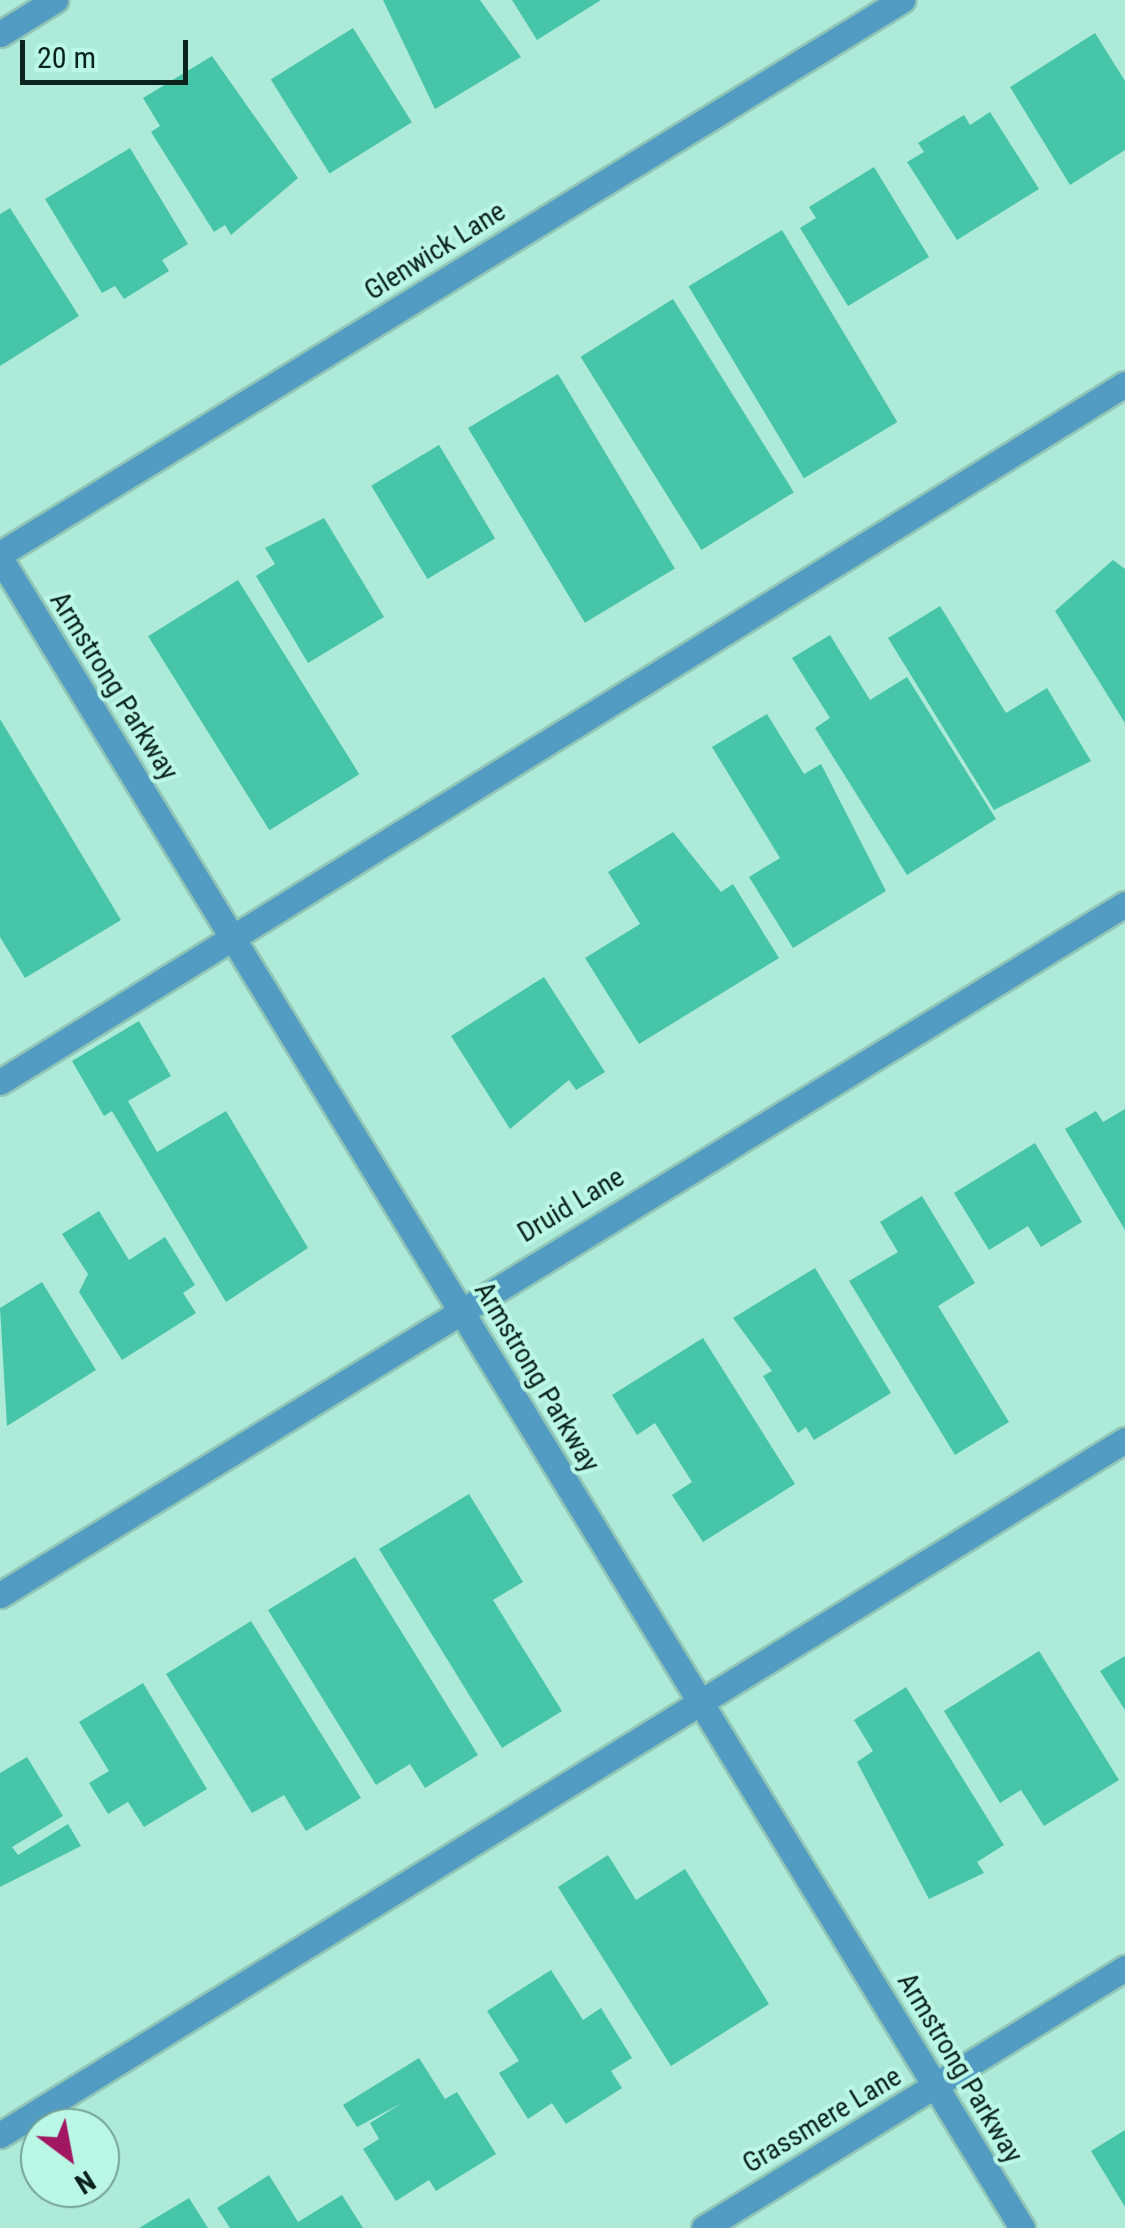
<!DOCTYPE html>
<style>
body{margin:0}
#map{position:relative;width:1125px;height:2228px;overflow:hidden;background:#aeead8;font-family:"Roboto Condensed",sans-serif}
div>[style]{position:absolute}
.building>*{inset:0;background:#47c5a8;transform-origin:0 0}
.roads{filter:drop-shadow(2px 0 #91c6b6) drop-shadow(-2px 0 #91c6b6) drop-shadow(0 2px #91c6b6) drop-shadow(0 -2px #91c6b6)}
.minor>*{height:25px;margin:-12.5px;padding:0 12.5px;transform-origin:12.5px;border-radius:12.5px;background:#529bc3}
span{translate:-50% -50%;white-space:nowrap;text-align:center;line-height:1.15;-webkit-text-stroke:8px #bbf7e5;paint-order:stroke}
.street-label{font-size:28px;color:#0b231d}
.north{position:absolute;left:20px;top:2108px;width:100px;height:100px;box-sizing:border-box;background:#bbf7e5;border:2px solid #75a295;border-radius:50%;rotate:148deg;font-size:28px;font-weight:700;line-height:40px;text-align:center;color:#0b231d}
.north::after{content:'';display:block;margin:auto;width:35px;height:45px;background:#a11762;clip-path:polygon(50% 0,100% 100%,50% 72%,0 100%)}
.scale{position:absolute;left:20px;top:40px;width:168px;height:45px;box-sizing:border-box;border:5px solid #0b231d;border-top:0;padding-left:12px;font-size:30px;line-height:35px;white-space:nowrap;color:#0b231d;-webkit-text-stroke:8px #bbf7e5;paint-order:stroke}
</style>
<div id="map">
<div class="building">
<i style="clip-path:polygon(383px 0,480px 0,521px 57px,435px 109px)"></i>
<i style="clip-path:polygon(512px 0,601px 0,537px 40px)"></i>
<i style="left:353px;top:28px;width:111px;height:97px;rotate:58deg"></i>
<i style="clip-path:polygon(1095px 33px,1125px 81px,1125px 150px,1070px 185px,1010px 87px)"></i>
<i style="clip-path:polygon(212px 56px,298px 178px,231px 235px,225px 225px,214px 232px,151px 132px,160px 126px,143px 98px)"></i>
<i style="clip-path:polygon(990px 112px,1039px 189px,957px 240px,907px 162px,924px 152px,918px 143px,964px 115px,970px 125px)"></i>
<i style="clip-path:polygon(130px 148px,188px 244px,162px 260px,169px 271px,124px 299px,115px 286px,102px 293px,45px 199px)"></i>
<i style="clip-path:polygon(874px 167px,929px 257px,848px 306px,800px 228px,816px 218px,809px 207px)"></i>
<i style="clip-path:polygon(10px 208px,79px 316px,0 366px,0 214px)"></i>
<i style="left:782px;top:230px;width:224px;height:109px;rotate:59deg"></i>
<i style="left:673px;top:299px;width:228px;height:109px;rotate:58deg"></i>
<i style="left:558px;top:374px;width:227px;height:105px;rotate:59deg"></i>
<i style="left:439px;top:445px;width:109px;height:79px;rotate:59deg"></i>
<i style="clip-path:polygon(324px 518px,384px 617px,308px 663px,256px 576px,275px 564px,265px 548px)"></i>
<i style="clip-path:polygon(1113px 560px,1125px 569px,1125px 723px,1055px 611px)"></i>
<i style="left:238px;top:580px;width:229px;height:106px;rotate:58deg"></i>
<i style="clip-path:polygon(940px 606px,1006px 713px,1047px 688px,1091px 761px,994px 810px,888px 638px)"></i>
<i style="clip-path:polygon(830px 635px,870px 700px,907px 677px,996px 819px,907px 875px,815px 728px,830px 718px,792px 658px)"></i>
<i style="clip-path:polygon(767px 714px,804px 774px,821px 764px,886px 891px,793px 948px,749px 877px,780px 858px,712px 747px)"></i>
<i style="clip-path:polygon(0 719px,121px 920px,25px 978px,0 937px)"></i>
<i style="clip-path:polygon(673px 832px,721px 892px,733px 884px,779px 958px,639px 1044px,585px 958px,640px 924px,608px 872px)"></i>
<i style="clip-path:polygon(544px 977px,605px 1072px,576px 1090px,569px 1080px,510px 1129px,451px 1036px)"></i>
<i style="clip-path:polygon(139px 1021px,171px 1076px,128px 1101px,157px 1152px,226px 1111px,308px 1248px,226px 1302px,112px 1111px,104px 1116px,72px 1061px)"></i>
<i style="clip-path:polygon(1125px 1109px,1125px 1230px,1065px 1129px,1096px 1111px,1103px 1122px)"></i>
<i style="clip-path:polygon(1035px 1143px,1082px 1222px,1041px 1247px,1028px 1226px,989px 1250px,954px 1193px)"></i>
<i style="clip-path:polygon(922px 1196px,975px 1283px,938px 1306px,1009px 1422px,955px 1455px,849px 1281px,898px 1252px,880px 1222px)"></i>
<i style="clip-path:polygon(99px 1211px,129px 1260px,165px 1237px,195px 1285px,183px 1293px,196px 1313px,122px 1360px,79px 1292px,88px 1274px,62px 1234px)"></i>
<i style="clip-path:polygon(815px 1268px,891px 1393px,814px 1440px,806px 1427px,798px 1433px,763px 1376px,772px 1371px,733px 1318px)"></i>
<i style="clip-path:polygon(42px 1282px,96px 1370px,7px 1426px,0 1308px)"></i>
<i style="clip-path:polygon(703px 1338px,795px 1484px,703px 1542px,672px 1495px,692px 1482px,655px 1423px,637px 1435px,612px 1395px)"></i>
<i style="clip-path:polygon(469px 1494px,523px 1582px,493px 1600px,562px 1711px,502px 1748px,379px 1549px)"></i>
<i style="clip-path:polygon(355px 1557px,478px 1755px,425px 1788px,410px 1764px,376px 1785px,268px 1610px)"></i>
<i style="clip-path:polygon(251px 1621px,361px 1798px,306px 1831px,284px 1795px,252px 1813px,166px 1674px)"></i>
<i style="clip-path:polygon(1039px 1651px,1119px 1780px,1044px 1826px,1021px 1790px,1000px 1803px,944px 1711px)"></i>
<i style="clip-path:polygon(1125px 1656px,1125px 1710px,1100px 1671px)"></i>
<i style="clip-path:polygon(143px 1683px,207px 1789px,144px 1827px,128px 1802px,108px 1814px,89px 1783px,109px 1771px,79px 1722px)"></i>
<i style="clip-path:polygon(906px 1687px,1004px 1845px,977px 1862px,984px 1873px,929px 1899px,857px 1762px,873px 1751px,854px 1720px)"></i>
<i style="clip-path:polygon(27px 1757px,63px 1816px,12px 1847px,18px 1855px,68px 1824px,81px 1846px,0 1887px,0 1773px)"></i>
<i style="clip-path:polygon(608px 1855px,636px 1900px,685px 1869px,769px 2004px,671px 2066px,558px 1887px)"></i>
<i style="clip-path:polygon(551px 1970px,583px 2020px,601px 2008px,632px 2058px,611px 2071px,622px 2088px,566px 2124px,552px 2103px,528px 2119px,499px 2073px,519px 2061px,487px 2011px)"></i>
<i style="clip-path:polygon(419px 2058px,445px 2099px,457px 2092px,496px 2154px,436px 2191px,429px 2180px,396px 2201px,363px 2149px,379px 2139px,370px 2123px,402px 2103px,357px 2127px,343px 2105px)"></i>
<i style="clip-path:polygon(1125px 2130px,1125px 2207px,1091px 2151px)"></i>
<i style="clip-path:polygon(269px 2175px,298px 2222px,342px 2195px,363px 2228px,230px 2228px,217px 2208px)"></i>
<i style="clip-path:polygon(189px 2198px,208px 2228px,139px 2228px)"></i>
</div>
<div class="roads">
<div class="minor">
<i style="left:0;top:34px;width:65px;rotate:-31.7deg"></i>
<i style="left:0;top:554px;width:1059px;rotate:-31.56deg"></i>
<i style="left:0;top:558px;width:1958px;rotate:58.53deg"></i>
<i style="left:0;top:1082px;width:1324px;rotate:-31.82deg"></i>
<i style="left:0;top:1595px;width:1320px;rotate:-31.56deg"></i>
<i style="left:0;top:2135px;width:1322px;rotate:-31.71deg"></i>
<i style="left:704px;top:2228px;width:495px;rotate:-31.7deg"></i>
</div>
</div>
<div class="street-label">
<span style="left:435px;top:251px;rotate:-32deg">Glenwick Lane</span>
<span style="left:114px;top:686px;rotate:58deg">Armstrong Parkway</span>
<span style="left:571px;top:1205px;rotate:-31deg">Druid Lane</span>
<span style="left:537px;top:1377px;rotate:59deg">Armstrong Parkway</span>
<span style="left:960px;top:2068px;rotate:59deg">Armstrong Parkway</span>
<span style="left:822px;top:2120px;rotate:-31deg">Grassmere Lane</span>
</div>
<div class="north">N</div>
<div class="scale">20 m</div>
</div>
